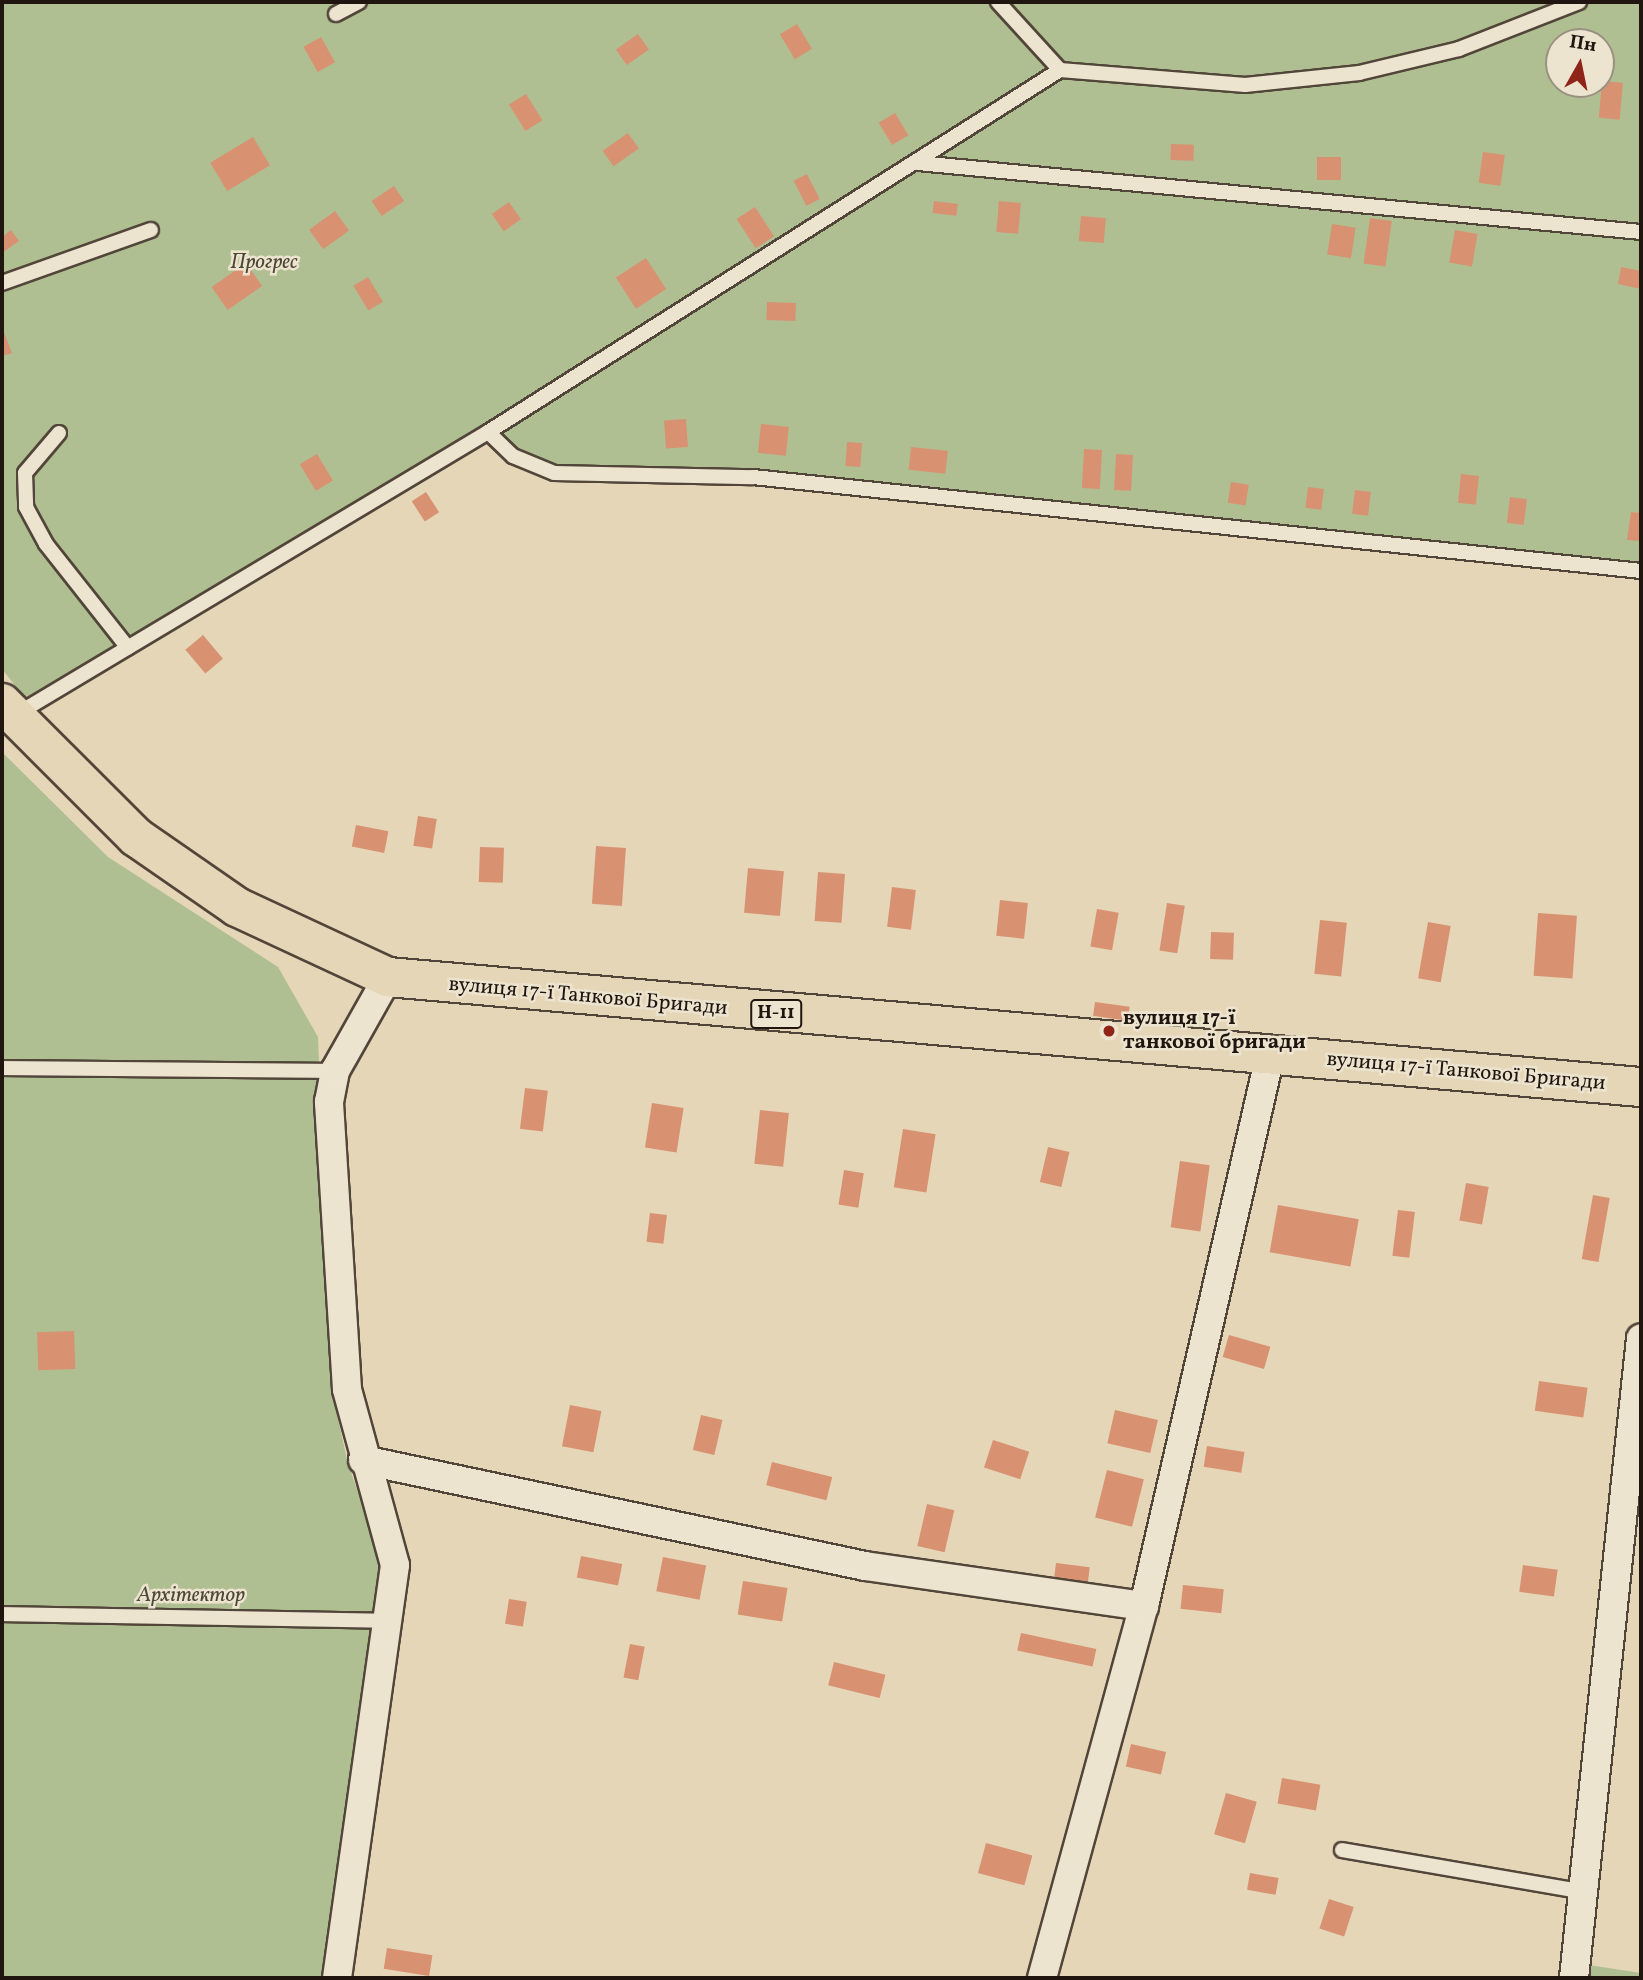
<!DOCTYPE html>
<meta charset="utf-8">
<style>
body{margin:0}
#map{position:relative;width:1643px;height:1980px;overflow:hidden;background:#e4d6b6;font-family:Vollkorn,serif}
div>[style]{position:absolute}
.green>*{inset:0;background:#afbf92}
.building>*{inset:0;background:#d89272;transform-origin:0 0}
.roads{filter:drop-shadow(2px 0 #524539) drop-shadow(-2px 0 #524539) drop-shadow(0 2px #524539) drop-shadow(0 -2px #524539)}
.service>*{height:14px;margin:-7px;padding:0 7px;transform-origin:7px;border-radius:7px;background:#ede4d0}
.minor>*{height:28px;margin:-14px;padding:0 14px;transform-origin:14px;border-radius:14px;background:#ede4d0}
.primary>*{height:38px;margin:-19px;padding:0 19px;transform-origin:19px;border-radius:19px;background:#e4d6b6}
.dots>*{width:19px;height:19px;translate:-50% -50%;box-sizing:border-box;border:4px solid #ede4d0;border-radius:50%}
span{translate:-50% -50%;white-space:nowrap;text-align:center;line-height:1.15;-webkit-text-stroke:5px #ede4d0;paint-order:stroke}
.shield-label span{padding:2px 5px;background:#ede4d0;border:2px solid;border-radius:5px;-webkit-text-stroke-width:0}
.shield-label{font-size:19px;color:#21150f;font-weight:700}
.park-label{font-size:21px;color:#4c4836;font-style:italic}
.street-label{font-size:21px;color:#21150f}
.poi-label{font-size:21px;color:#21150f;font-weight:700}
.left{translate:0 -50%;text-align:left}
.frame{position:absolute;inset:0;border:4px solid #21150f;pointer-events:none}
.north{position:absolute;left:1545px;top:28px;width:70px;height:70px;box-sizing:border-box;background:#ede4d0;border:2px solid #9b9183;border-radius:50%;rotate:9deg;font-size:19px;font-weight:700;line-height:28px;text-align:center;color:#21150f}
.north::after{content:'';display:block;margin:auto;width:24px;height:32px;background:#8f2418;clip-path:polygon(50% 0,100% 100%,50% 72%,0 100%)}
</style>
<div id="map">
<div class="green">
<i style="clip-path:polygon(evenodd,2px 2px,1641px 2px,1641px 571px,753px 477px,554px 473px,513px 456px,488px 432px,33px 708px,2px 669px,2px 2px,1559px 42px,1601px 42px,1601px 84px,1559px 84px,1559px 42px)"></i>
<i style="clip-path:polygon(2px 752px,108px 857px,278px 967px,318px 1037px,332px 1392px,348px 1464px,382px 1560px,382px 1610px,323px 1978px,2px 1978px)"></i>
<i style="clip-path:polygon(1582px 1964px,1641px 1973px,1641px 1978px,1581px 1978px)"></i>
</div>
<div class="building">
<i style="left:797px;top:24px;width:29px;height:20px;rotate:59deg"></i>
<i style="left:638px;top:34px;width:19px;height:27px;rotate:55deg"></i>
<i style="left:321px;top:37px;width:29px;height:20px;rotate:61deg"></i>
<i style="left:1602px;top:81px;width:21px;height:37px;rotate:5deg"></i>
<i style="left:526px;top:94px;width:31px;height:20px;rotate:58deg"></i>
<i style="left:895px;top:113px;width:26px;height:19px;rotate:59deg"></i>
<i style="left:628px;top:133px;width:19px;height:31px;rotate:55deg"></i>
<i style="left:253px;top:137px;width:33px;height:50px;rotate:59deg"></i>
<i style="left:1171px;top:144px;width:23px;height:16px;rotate:2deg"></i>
<i style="left:1483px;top:152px;width:22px;height:31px;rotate:8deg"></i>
<i style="left:1317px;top:157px;width:24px;height:23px"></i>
<i style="left:807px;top:174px;width:28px;height:15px;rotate:63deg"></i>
<i style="left:394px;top:186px;width:18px;height:27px;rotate:56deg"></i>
<i style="left:934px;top:201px;width:24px;height:12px;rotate:7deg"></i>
<i style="left:999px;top:201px;width:22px;height:31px;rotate:5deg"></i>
<i style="left:509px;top:202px;width:21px;height:21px;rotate:55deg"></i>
<i style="left:755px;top:207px;width:35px;height:22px;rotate:57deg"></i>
<i style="left:335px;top:211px;width:24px;height:32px;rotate:54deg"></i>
<i style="left:1081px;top:216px;width:25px;height:25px;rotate:5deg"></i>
<i style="left:1370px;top:218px;width:22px;height:46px;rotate:8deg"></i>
<i style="left:1332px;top:224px;width:24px;height:31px;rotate:9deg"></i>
<i style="clip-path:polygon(11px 230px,19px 241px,2px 253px,2px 237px)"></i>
<i style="left:1455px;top:230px;width:23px;height:33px;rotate:10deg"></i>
<i style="left:646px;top:258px;width:37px;height:36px;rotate:57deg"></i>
<i style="left:246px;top:263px;width:28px;height:42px;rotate:55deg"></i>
<i style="clip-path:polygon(1621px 267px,1641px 271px,1641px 289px,1618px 284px)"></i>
<i style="left:368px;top:277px;width:29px;height:17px;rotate:59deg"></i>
<i style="left:767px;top:302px;width:29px;height:18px;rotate:2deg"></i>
<i style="clip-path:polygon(2px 327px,12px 353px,2px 356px)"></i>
<i style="left:686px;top:419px;width:28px;height:22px;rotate:86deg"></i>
<i style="left:761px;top:424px;width:28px;height:29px;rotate:6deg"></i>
<i style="left:847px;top:442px;width:15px;height:24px;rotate:4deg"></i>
<i style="left:911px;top:447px;width:37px;height:23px;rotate:6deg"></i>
<i style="left:1084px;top:449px;width:18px;height:39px;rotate:3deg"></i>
<i style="left:317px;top:454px;width:31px;height:20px;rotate:59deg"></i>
<i style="left:1116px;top:454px;width:17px;height:36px;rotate:3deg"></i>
<i style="left:1461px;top:474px;width:18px;height:29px;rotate:6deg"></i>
<i style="left:1231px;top:482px;width:18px;height:21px;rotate:9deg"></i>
<i style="left:1308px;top:487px;width:16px;height:21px;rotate:7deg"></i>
<i style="left:1355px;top:490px;width:16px;height:24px;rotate:7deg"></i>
<i style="left:426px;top:492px;width:24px;height:17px;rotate:57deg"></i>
<i style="left:1510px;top:497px;width:17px;height:26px;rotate:7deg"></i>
<i style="clip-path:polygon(1631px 512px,1641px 513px,1640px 541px,1627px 540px)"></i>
<i style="left:203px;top:635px;width:31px;height:23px;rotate:50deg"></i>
<i style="left:418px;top:816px;width:19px;height:30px;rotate:9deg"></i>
<i style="left:356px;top:825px;width:33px;height:22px;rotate:11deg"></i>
<i style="left:596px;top:846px;width:30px;height:58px;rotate:4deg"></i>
<i style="left:480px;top:847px;width:24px;height:35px;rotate:2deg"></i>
<i style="left:748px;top:868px;width:36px;height:45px;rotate:5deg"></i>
<i style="left:818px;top:872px;width:27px;height:49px;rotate:4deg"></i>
<i style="left:892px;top:887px;width:24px;height:40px;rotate:7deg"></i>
<i style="left:1000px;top:900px;width:28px;height:36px;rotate:6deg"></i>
<i style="left:1167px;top:903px;width:18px;height:48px;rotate:9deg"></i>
<i style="left:1097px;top:909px;width:22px;height:38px;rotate:10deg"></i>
<i style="left:1538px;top:913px;width:39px;height:63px;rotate:4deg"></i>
<i style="left:1320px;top:920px;width:27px;height:54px;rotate:6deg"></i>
<i style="left:1428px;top:922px;width:23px;height:57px;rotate:10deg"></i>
<i style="left:1211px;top:932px;width:23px;height:27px;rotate:2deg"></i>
<i style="left:1095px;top:1002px;width:35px;height:14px;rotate:8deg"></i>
<i style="left:525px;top:1088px;width:23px;height:41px;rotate:7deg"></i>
<i style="left:652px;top:1103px;width:32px;height:45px;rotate:9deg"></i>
<i style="left:760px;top:1110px;width:29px;height:54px;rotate:6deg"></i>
<i style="left:903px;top:1129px;width:33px;height:59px;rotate:9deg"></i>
<i style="left:1048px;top:1147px;width:22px;height:36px;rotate:13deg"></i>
<i style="left:1180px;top:1161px;width:30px;height:67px;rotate:8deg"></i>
<i style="left:844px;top:1170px;width:20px;height:35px;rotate:9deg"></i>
<i style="left:1466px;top:1183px;width:23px;height:38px;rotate:10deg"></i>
<i style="left:1593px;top:1195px;width:17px;height:65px;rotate:10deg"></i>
<i style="left:1278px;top:1205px;width:82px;height:48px;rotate:10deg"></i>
<i style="left:1398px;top:1210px;width:17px;height:46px;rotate:7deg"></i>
<i style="left:650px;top:1213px;width:17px;height:29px;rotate:7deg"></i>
<i style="left:74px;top:1331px;width:38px;height:37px;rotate:88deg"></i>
<i style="left:1229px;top:1335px;width:43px;height:23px;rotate:16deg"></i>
<i style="left:1539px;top:1381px;width:49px;height:30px;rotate:8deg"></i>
<i style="left:570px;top:1405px;width:32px;height:42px;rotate:11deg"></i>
<i style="left:1115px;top:1410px;width:44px;height:34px;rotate:13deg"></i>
<i style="left:701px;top:1415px;width:22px;height:36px;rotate:13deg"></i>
<i style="left:993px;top:1440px;width:38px;height:29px;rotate:18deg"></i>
<i style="left:1207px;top:1446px;width:38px;height:21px;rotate:9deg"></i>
<i style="left:772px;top:1462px;width:62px;height:24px;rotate:14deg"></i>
<i style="left:1107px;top:1470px;width:38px;height:49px;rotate:14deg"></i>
<i style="left:927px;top:1504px;width:28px;height:43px;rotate:13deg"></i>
<i style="left:581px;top:1556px;width:42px;height:22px;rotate:11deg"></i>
<i style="left:663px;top:1557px;width:44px;height:35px;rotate:11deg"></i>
<i style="left:1056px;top:1563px;width:34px;height:19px;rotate:7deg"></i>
<i style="left:1523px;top:1565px;width:35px;height:27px;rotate:8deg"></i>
<i style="left:743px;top:1581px;width:45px;height:34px;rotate:9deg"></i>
<i style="left:1183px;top:1585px;width:41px;height:24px;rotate:6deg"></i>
<i style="left:509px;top:1599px;width:18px;height:25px;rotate:9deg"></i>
<i style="left:1021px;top:1633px;width:77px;height:18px;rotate:12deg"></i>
<i style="left:630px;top:1644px;width:15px;height:34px;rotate:11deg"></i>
<i style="left:834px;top:1662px;width:53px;height:24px;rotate:14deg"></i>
<i style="left:1131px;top:1744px;width:36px;height:23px;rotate:13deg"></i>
<i style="left:1282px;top:1778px;width:39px;height:26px;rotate:10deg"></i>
<i style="left:1226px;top:1793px;width:32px;height:43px;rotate:16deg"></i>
<i style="left:986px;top:1843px;width:48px;height:31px;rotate:15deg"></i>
<i style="left:1250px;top:1873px;width:29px;height:17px;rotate:10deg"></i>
<i style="left:1329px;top:1899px;width:26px;height:31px;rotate:18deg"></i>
<i style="left:387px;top:1948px;width:46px;height:21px;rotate:9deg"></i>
</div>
<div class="roads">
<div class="service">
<i style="left:998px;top:2px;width:92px;rotate:47.6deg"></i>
<i style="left:336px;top:14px;width:26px;rotate:-28deg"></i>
<i style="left:918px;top:163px;width:726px;rotate:5.45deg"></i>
<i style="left:2px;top:283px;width:158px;rotate:-19.6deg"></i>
<i style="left:488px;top:432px;width:35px;rotate:44deg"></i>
<i style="left:513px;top:456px;width:44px;rotate:22.5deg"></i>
<i style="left:554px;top:473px;width:199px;rotate:1.2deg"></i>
<i style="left:753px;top:477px;width:893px;rotate:6.04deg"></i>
<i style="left:59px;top:433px;width:52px;rotate:130.4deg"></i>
<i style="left:25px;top:473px;width:34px;rotate:88deg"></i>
<i style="left:26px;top:507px;width:42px;rotate:61.6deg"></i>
<i style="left:46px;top:544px;width:132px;rotate:51.7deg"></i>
<i style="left:17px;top:714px;width:549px;rotate:-30.91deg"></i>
<i style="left:488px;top:432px;width:677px;rotate:-32.33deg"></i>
<i style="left:1060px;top:70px;width:186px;rotate:4.6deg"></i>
<i style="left:1245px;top:85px;width:115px;rotate:-6deg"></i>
<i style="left:1359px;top:73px;width:103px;rotate:-13.5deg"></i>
<i style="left:1459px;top:49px;width:129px;rotate:-21.4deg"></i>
<i style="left:2px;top:1068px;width:333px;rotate:0.5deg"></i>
<i style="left:2px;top:1614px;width:389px;rotate:1deg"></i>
<i style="left:1342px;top:1850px;width:247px;rotate:9.8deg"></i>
</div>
<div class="minor">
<i style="left:363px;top:1460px;width:513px;rotate:11.92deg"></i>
<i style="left:865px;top:1566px;width:282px;rotate:8.2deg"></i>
<i style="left:337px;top:1978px;width:417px;rotate:-82deg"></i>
<i style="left:395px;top:1565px;width:182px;rotate:-105.3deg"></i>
<i style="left:347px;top:1389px;width:288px;rotate:-93.6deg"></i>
<i style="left:329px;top:1102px;width:32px;rotate:-79deg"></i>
<i style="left:335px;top:1071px;width:108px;rotate:-60.6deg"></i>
<i style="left:1042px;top:1978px;width:386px;rotate:-74.7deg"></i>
<i style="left:1144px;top:1606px;width:564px;rotate:-77.1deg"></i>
<i style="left:1574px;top:1978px;width:643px;rotate:-84.02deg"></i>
</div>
<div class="primary">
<i style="left:2px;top:703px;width:190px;rotate:45deg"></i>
<i style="left:136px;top:837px;width:123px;rotate:34.7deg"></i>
<i style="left:237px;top:907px;width:166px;rotate:24.9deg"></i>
<i style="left:388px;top:977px;width:1258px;rotate:5.02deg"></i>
</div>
</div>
<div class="dots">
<i style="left:1109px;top:1031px;background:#8f2418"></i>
</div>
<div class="shield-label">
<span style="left:776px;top:1014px">Н-11</span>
</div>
<div class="park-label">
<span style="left:264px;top:263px">Прогрес</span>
<span style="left:191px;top:1596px">Архітектор</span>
</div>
<div class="street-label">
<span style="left:588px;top:997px;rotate:5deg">вулиця 17-ї Танкової Бригади</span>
<span style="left:1466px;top:1072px;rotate:5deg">вулиця 17-ї Танкової Бригади</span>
</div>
<div class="poi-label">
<span class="left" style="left:1123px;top:1031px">вулиця 17-ї<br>танкової бригади</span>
</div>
<div class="frame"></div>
<div class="north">Пн</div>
</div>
